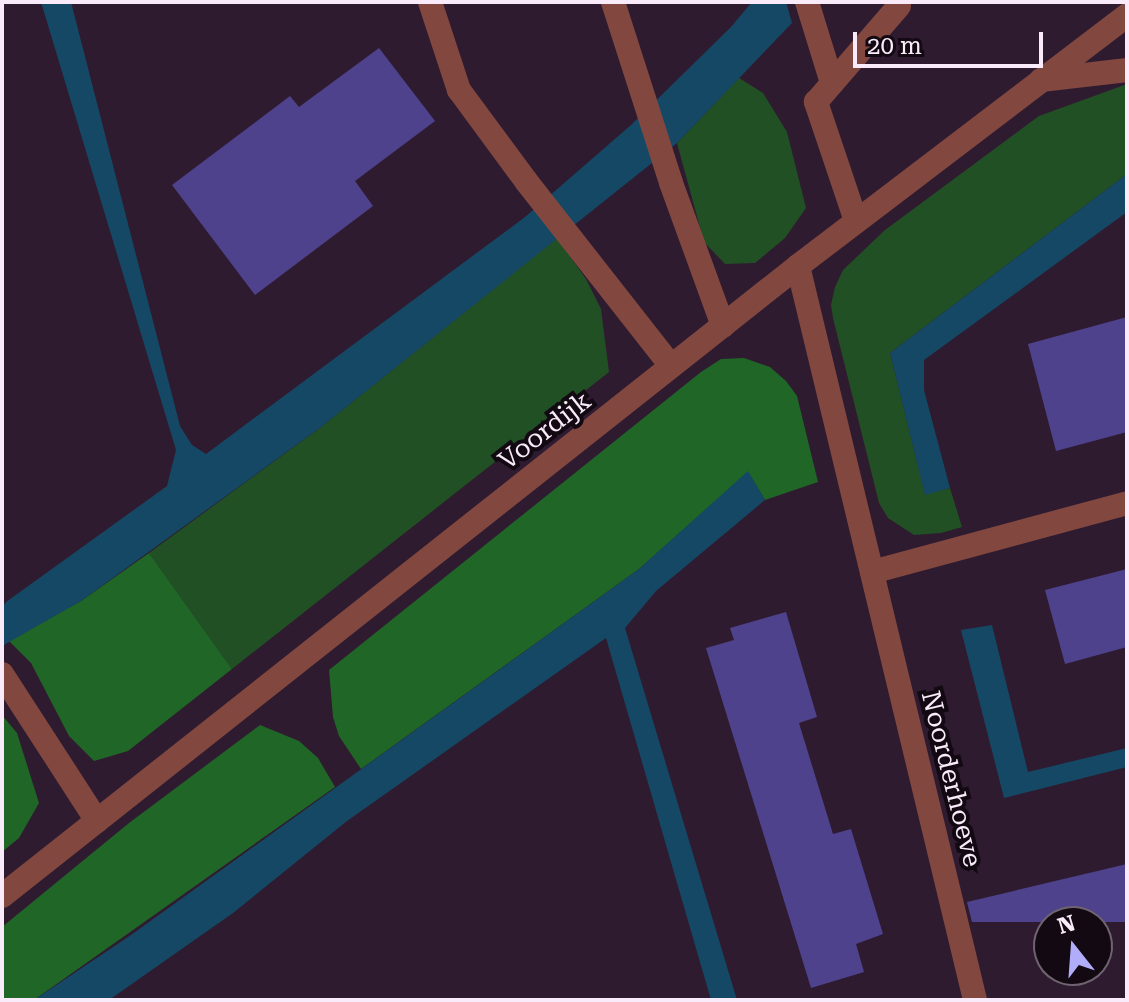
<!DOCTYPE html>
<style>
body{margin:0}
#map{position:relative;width:1129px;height:1002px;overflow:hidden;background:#2f1b30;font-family:"Roboto Serif",serif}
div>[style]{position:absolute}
.green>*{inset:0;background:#225025}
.forest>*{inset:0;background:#206627}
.water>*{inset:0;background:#154864}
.building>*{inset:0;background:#4e428d}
.minor>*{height:24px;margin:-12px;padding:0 12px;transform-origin:12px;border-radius:12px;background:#82483f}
span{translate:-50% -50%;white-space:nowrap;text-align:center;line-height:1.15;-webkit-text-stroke:8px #120912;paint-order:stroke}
.street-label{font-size:26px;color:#f9ebf9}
.frame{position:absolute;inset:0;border:4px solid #f9ebf9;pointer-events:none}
.north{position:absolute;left:1033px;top:906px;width:80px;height:80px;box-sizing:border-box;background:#120912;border:2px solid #6e636e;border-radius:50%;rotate:343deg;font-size:22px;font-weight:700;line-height:32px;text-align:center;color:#f9ebf9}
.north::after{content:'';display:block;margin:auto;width:28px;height:36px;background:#b2adfa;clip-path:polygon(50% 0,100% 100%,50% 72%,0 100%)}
.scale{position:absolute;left:853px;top:32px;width:190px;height:36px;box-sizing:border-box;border:4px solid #f9ebf9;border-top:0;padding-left:10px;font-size:24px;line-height:28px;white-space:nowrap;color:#f9ebf9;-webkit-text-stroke:6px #120912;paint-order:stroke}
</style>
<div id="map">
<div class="green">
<i style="clip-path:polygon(739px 78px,763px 93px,787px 132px,806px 208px,785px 238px,755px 263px,725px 264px,704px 242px,677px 143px)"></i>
<i style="clip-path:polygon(1127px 84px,1127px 174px,890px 353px,925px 494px,950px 488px,962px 527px,941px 533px,914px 535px,888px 518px,879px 503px,833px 318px,831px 305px,835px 287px,843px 270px,885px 230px,1039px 116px)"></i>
<i style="clip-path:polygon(557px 238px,586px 279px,601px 309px,609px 372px,232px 669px,149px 553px,321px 427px)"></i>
</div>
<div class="forest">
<i style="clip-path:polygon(744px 358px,770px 367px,786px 381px,797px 396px,818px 482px,765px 500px,748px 472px,639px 569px,361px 769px,339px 736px,333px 717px,329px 670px,701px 372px,721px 359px)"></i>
<i style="clip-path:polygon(149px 553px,232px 669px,128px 751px,94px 761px,69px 736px,31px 663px,9px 641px,81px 601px)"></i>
<i style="clip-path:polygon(2px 715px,17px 733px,39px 803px,19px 838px,2px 852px)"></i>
<i style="clip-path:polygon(260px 725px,299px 741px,318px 758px,335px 787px,34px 1000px,2px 1000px,2px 927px,129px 823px)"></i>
</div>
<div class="water">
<i style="clip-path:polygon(41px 2px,71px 2px,180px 426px,192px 445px,206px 454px,525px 217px,631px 125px,731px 27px,752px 2px,786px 2px,792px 23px,677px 143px,321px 427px,81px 601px,2px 646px,2px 607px,6px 602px,167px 486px,176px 450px)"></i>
<i style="clip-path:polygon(1127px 174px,1127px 212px,924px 360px,924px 390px,950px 488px,925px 495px,890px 353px)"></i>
<i style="clip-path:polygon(748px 471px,765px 500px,656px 591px,625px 628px,737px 1000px,711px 1000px,606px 638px,347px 821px,233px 913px,109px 1000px,34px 1000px,131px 935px,639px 569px)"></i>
<i style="clip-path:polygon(992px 625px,1028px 772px,1127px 748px,1127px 767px,1004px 798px,961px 630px)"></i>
</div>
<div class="building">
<i style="clip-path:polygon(379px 48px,435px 121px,355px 181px,373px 206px,255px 295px,172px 185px,290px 96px,299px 107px)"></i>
<i style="clip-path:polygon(1127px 317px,1127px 432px,1056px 451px,1028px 344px)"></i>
<i style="clip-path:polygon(1127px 569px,1127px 647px,1065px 664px,1045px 590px)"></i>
<i style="clip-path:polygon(786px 612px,817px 717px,799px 723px,833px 834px,851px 829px,883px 934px,856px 944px,864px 972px,811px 988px,706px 648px,734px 640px,730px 628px)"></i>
<i style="clip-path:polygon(1127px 864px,1127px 922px,972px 922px,967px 902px)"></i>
</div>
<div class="minor">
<i style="left:430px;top:2px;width:93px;rotate:71.8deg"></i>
<i style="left:459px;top:90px;width:113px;rotate:53.6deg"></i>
<i style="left:526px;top:181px;width:235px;rotate:51.9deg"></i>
<i style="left:613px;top:2px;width:190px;rotate:72.2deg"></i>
<i style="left:671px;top:183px;width:152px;rotate:70deg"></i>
<i style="left:807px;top:2px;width:85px;rotate:72.8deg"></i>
<i style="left:1041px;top:80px;width:87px;rotate:-6.6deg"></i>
<i style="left:856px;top:221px;width:126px;rotate:-108.6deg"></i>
<i style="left:816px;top:102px;width:127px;rotate:-49.2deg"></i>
<i style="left:798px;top:266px;width:755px;rotate:76.44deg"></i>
<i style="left:872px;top:572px;width:264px;rotate:-15.1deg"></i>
<i style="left:2px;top:674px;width:175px;rotate:57.1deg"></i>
<i style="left:2px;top:896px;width:1015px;rotate:-38.36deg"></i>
<i style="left:798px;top:266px;width:414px;rotate:-37.3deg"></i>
</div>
<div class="street-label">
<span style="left:545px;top:431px;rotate:-38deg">Voordijk</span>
<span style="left:951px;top:779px;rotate:76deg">Noorderhoeve</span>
</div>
<div class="frame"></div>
<div class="north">N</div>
<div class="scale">20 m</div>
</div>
